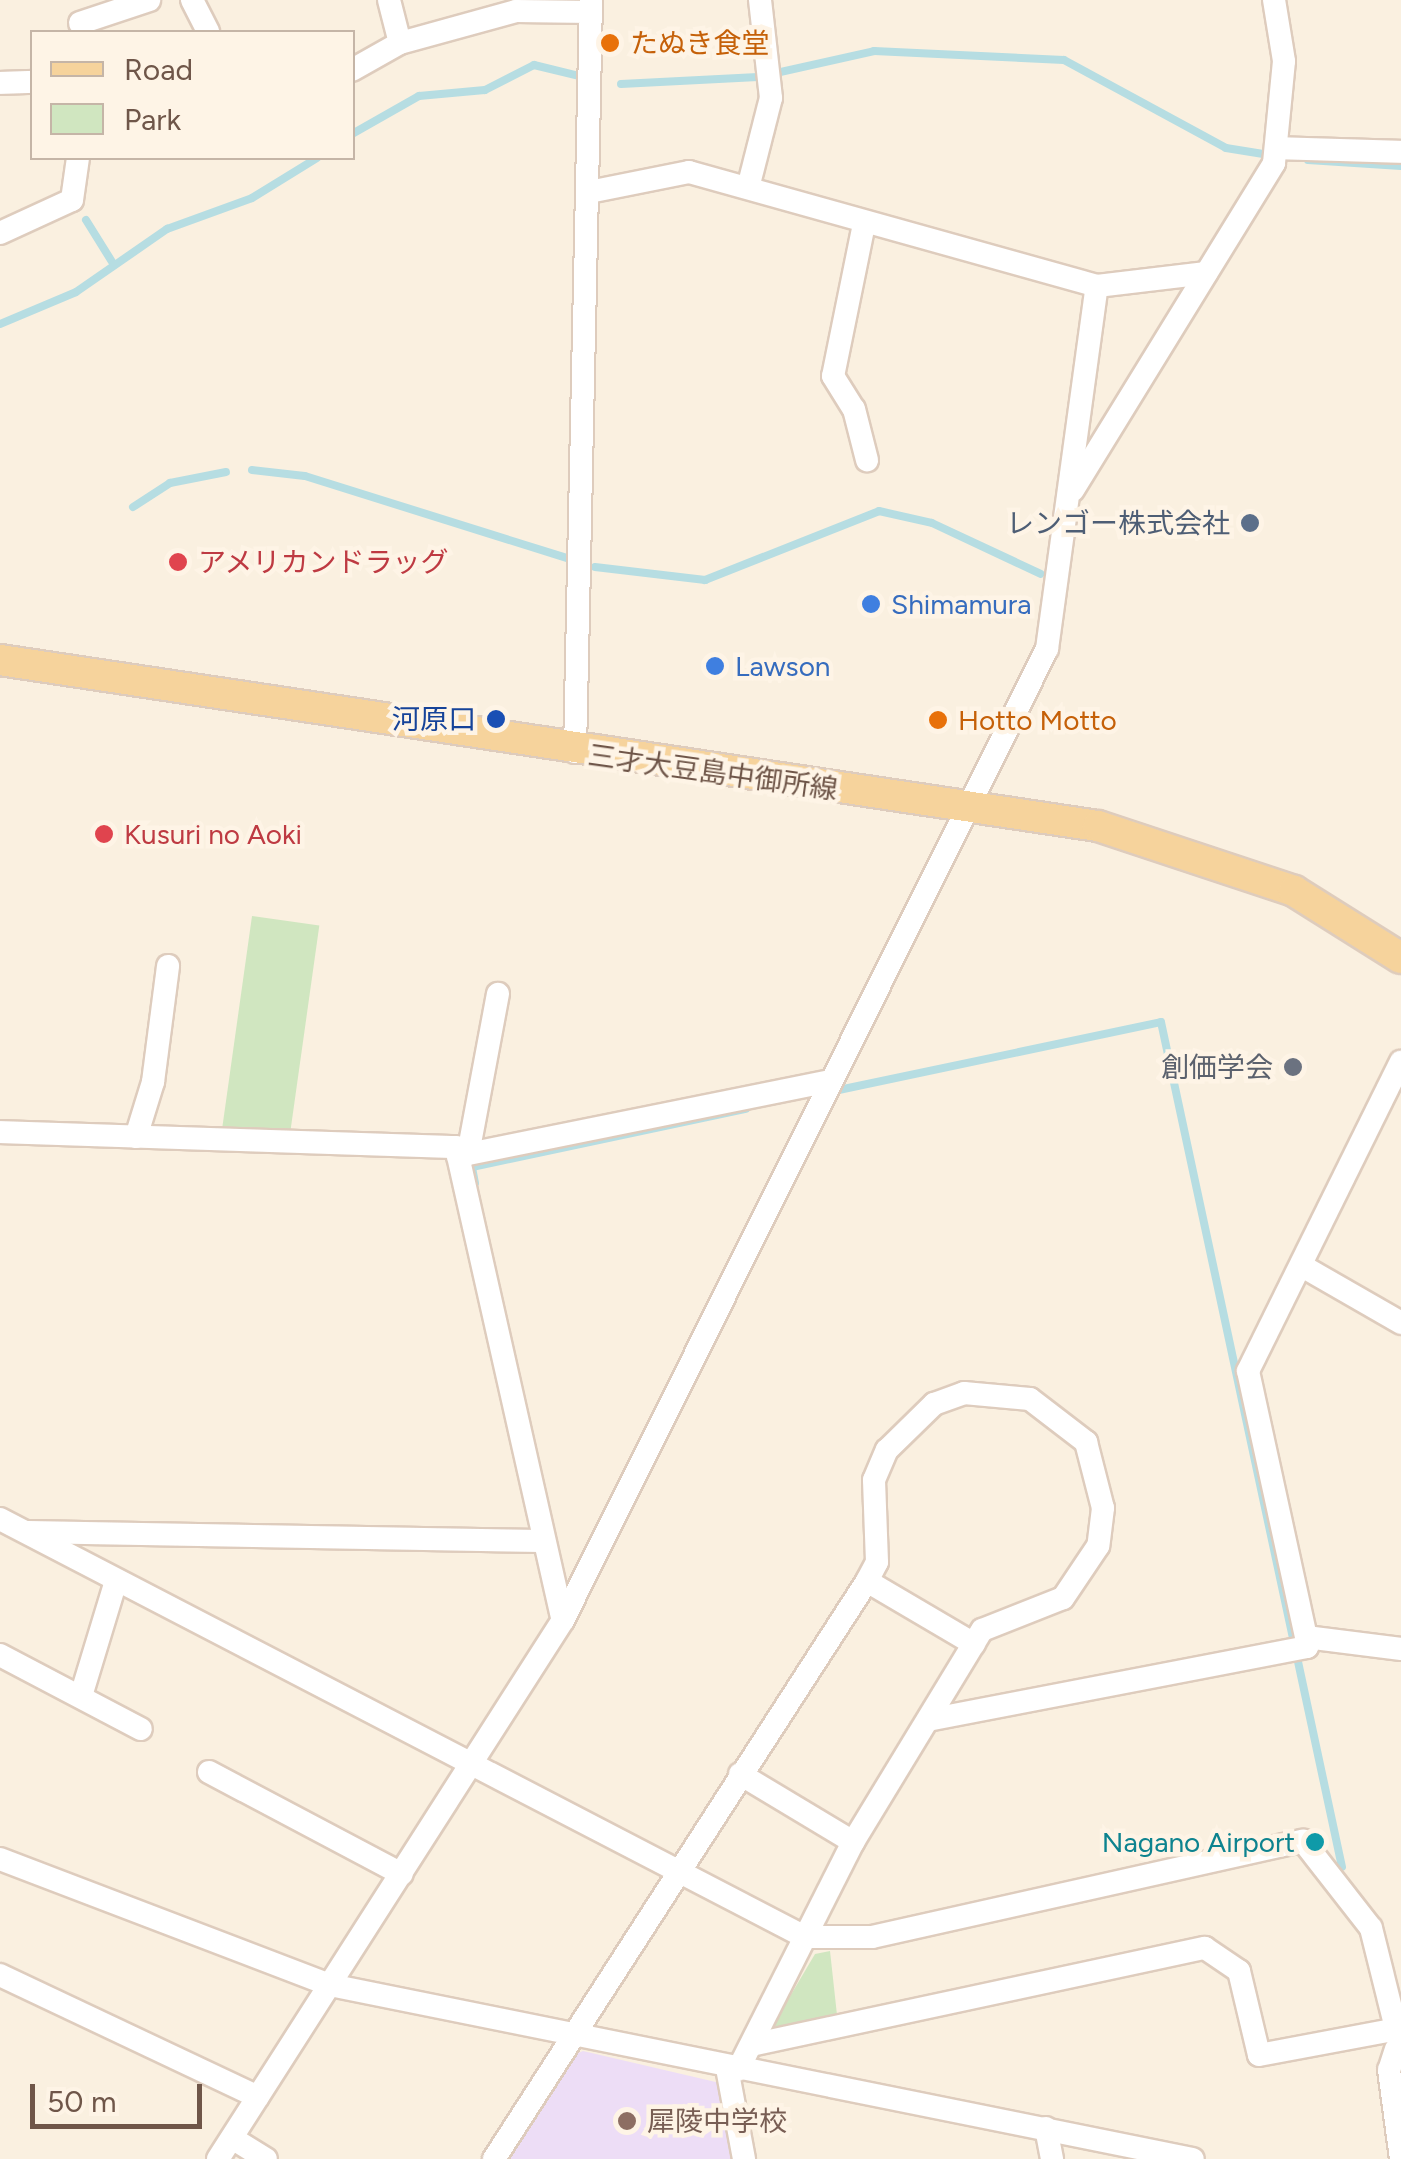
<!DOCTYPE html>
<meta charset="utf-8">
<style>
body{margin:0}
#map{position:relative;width:1401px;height:2159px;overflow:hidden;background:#faf0e0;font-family:Figtree,"Noto Sans JP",sans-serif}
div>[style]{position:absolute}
.education>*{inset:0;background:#edddf6}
.green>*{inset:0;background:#d0e6c0;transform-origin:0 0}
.stream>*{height:8px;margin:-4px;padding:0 4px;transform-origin:4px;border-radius:4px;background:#b6dde2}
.roads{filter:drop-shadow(2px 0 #deccbd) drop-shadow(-2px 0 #deccbd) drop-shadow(0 2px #deccbd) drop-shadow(0 -2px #deccbd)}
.minor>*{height:22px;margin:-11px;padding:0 11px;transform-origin:11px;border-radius:11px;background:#fff}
.major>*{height:30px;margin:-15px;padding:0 15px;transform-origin:15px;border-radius:15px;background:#f6d39c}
.dots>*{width:28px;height:28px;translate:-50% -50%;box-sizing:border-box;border:5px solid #fef4e6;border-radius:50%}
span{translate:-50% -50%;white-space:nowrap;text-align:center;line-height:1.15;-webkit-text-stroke:9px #fef4e6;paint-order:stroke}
.food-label{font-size:28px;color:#c56008}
.left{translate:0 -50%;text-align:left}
.service-label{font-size:28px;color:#4e5e75}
.right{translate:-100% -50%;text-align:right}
.health-label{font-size:28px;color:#be3a42}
.shop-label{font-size:28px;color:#366cbe}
.transit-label{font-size:28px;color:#164399}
.street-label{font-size:28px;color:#6f5649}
.worship-label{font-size:28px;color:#5b616d}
.culture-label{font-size:28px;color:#0d838f}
.education-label{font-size:28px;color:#785e54}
.legend{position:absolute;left:30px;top:30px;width:325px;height:130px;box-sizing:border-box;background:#fef4e6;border:2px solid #c5b5a7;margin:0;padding:12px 18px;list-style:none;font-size:30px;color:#6f5649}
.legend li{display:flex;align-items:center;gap:20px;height:50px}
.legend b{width:50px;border:2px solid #c5b5a7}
.scale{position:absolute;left:30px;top:2084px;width:172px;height:45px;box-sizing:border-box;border:5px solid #6f5649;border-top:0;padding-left:12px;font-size:30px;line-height:35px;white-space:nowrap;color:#6f5649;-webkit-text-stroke:8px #fef4e6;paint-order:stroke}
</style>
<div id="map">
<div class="education">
<i style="clip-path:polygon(583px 2051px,720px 2083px,734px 2159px,504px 2159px,566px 2058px)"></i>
</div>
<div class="green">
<i style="left:252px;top:916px;width:68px;height:217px;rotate:8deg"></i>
<i style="clip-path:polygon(830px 1951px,838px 2024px,778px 2035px,773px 2025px,815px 1954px)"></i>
</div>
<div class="stream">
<i style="left:621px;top:84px;width:137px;rotate:-2.9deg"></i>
<i style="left:758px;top:77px;width:119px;rotate:-12.6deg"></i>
<i style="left:874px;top:51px;width:190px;rotate:2.7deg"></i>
<i style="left:1064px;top:60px;width:184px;rotate:28.5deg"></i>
<i style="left:1226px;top:148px;width:44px;rotate:9.2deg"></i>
<i style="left:352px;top:134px;width:77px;rotate:-29.6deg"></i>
<i style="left:419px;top:96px;width:66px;rotate:-5.2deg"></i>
<i style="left:485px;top:90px;width:55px;rotate:-27deg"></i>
<i style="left:534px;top:65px;width:46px;rotate:13.7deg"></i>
<i style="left:1308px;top:160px;width:93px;rotate:3.7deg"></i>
<i style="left:86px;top:220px;width:53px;rotate:58.1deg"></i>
<i style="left:0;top:324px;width:82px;rotate:-22.8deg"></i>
<i style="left:76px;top:292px;width:111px;rotate:-34.7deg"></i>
<i style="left:167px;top:229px;width:90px;rotate:-20deg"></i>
<i style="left:252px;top:198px;width:76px;rotate:-31.6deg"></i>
<i style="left:252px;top:470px;width:53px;rotate:6.5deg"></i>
<i style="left:305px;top:476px;width:274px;rotate:17.4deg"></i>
<i style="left:133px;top:507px;width:44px;rotate:-33deg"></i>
<i style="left:170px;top:483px;width:57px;rotate:-11.1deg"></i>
<i style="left:595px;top:567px;width:111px;rotate:6.7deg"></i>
<i style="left:705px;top:580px;width:187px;rotate:-21.6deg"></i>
<i style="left:879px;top:511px;width:54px;rotate:12.8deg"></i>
<i style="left:932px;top:523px;width:120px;rotate:25.1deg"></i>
<i style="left:834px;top:1091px;width:334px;rotate:-11.9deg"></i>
<i style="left:1161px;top:1022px;width:864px;rotate:77.91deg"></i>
<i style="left:475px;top:1183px;width:16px;rotate:-101deg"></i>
<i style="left:472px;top:1167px;width:280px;rotate:-12deg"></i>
</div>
<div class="roads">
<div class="minor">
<i style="left:192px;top:0;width:36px;rotate:63deg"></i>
<i style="left:389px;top:0;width:44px;rotate:75.7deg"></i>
<i style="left:80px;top:23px;width:73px;rotate:-18.4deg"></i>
<i style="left:352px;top:70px;width:55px;rotate:-29.4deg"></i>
<i style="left:400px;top:43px;width:120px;rotate:-15.4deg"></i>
<i style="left:516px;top:11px;width:75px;rotate:0.8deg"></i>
<i style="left:0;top:83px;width:32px;rotate:-2deg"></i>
<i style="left:1276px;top:148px;width:125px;rotate:1.8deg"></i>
<i style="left:749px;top:184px;width:89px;rotate:-75.7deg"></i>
<i style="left:771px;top:98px;width:99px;rotate:-96.4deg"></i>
<i style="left:589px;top:192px;width:102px;rotate:-11.3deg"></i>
<i style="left:689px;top:172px;width:424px;rotate:15.6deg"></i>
<i style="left:1097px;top:286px;width:110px;rotate:-6.8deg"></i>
<i style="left:864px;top:224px;width:155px;rotate:101.5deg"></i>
<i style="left:833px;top:376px;width:39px;rotate:58deg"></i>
<i style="left:854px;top:409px;width:53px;rotate:75.7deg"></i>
<i style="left:0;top:233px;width:79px;rotate:-24.6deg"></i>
<i style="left:72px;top:200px;width:42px;rotate:-81.9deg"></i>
<i style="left:1073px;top:490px;width:384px;rotate:-58.4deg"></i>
<i style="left:1274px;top:163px;width:102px;rotate:-84.4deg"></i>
<i style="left:1284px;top:61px;width:62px;rotate:-99.3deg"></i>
<i style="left:575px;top:752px;width:752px;rotate:-88.78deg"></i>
<i style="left:0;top:1132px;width:456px;rotate:1.9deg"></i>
<i style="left:456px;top:1147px;width:485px;rotate:77.3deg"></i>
<i style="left:136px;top:1137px;width:58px;rotate:-72.8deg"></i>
<i style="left:153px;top:1082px;width:117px;rotate:-82.6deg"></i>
<i style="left:468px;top:1154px;width:163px;rotate:-79.4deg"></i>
<i style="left:458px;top:1156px;width:380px;rotate:-11.4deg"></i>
<i style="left:1302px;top:1266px;width:114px;rotate:29.9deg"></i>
<i style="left:0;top:1519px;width:907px;rotate:27.44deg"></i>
<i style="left:805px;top:1937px;width:67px"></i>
<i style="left:872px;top:1937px;width:442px;rotate:-12.6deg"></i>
<i style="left:1303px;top:1841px;width:110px;rotate:52deg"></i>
<i style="left:1371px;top:1928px;width:124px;rotate:76deg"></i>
<i style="left:28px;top:1532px;width:513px;rotate:1.01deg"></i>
<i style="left:867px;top:1581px;width:124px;rotate:30.5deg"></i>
<i style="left:1306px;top:1637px;width:272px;rotate:-102.3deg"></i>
<i style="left:1248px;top:1371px;width:345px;rotate:-63.7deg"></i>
<i style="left:0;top:1655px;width:159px;rotate:27.7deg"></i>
<i style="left:81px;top:1696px;width:120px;rotate:-73.1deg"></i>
<i style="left:933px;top:1719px;width:381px;rotate:-10.9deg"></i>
<i style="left:1307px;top:1647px;width:10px;rotate:-96deg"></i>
<i style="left:1306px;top:1637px;width:96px;rotate:7.2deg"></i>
<i style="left:209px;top:1772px;width:218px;rotate:27.9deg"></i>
<i style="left:740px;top:1774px;width:132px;rotate:31deg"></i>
<i style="left:0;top:1859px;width:353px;rotate:20.9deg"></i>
<i style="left:330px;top:1985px;width:880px;rotate:11.4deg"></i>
<i style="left:0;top:1975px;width:285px;rotate:25.3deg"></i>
<i style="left:751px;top:2045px;width:464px;rotate:-12.1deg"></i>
<i style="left:1205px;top:1948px;width:41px;rotate:34.1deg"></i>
<i style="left:1239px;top:1971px;width:86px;rotate:76.6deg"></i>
<i style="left:1259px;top:2055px;width:135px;rotate:-10.6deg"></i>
<i style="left:1396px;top:2049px;width:22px;rotate:108deg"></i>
<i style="left:1389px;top:2070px;width:90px;rotate:82.3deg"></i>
<i style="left:727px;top:2068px;width:93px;rotate:79.4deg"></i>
<i style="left:1046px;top:2128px;width:32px;rotate:79deg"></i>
<i style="left:232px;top:2138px;width:40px;rotate:32deg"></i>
<i style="left:218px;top:2159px;width:640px;rotate:-57.38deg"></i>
<i style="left:563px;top:1620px;width:1085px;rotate:-63.51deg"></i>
<i style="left:1047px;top:649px;width:366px;rotate:-82.2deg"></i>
<i style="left:494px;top:2159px;width:688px;rotate:-57.16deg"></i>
<i style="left:867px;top:1581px;width:21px;rotate:-62deg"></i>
<i style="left:877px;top:1562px;width:82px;rotate:-92.1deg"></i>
<i style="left:874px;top:1480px;width:33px;rotate:-67deg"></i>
<i style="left:887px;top:1450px;width:66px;rotate:-44.4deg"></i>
<i style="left:934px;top:1404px;width:32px;rotate:-20deg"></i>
<i style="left:964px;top:1393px;width:66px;rotate:5.2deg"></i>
<i style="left:1030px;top:1399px;width:71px;rotate:37.5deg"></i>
<i style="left:1086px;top:1442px;width:68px;rotate:75.6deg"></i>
<i style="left:1103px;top:1508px;width:38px;rotate:97deg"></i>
<i style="left:1098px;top:1546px;width:63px;rotate:123.9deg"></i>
<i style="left:1063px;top:1598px;width:87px;rotate:158.4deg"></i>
<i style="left:982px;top:1630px;width:248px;rotate:121.3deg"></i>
<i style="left:853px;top:1842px;width:255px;rotate:116.8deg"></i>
</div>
<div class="major">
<i style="left:0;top:660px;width:1110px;rotate:8.6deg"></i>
<i style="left:1098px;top:826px;width:206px;rotate:18.3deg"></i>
<i style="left:1294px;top:891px;width:126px;rotate:32.1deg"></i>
</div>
</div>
<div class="dots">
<i style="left:610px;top:43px;background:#e8710a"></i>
<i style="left:1250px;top:523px;background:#5c6f8a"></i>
<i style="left:178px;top:562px;background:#e0444e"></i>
<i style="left:871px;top:604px;background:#3f7fe0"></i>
<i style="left:715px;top:666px;background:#3f7fe0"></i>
<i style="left:496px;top:719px;background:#1a4fb4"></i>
<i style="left:938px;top:720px;background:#e8710a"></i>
<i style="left:104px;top:834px;background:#e0444e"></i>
<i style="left:1293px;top:1067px;background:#6b7280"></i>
<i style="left:1315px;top:1842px;background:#0f9aa8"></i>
<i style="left:627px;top:2121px;background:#8d6e63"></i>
</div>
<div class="food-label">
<span class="left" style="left:630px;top:43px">たぬき食堂</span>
<span class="left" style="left:958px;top:720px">Hotto Motto</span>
</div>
<div class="service-label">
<span class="right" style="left:1230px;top:523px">レンゴー株式会社</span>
</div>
<div class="health-label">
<span class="left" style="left:198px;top:562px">アメリカンドラッグ</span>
<span class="left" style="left:124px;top:834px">Kusuri no Aoki</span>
</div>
<div class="shop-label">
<span class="left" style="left:891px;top:604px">Shimamura</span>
<span class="left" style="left:735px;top:666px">Lawson</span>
</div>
<div class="transit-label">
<span class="right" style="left:476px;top:719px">河原口</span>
</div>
<div class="street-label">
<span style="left:713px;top:772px;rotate:8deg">三才大豆島中御所線</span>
</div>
<div class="worship-label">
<span class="right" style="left:1273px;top:1067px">創価学会</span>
</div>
<div class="culture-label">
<span class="right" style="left:1295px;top:1842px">Nagano Airport</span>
</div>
<div class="education-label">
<span class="left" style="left:647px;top:2121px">犀陵中学校</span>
</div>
<ul class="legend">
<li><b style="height:12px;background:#f6d39c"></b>Road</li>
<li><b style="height:28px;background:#d0e6c0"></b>Park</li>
</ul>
<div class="scale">50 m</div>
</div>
